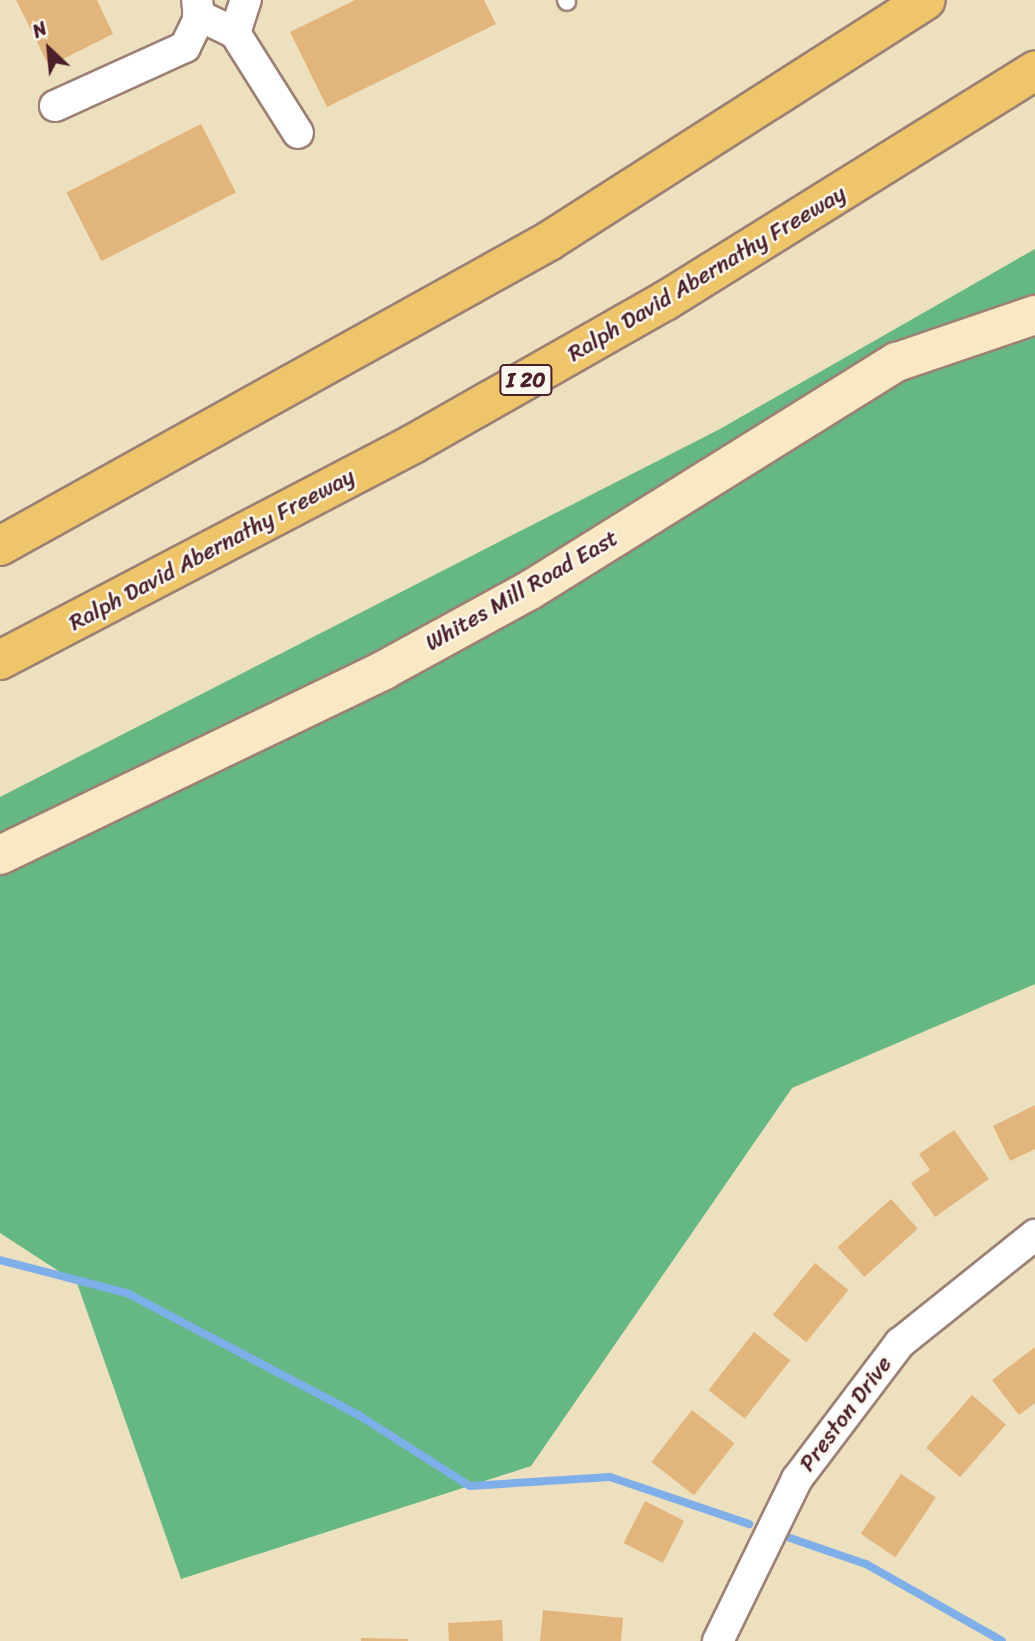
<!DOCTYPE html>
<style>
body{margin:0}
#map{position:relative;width:1035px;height:1641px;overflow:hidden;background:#ede0bf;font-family:Sriracha,sans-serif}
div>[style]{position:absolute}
.forest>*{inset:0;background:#65b784}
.stream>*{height:8px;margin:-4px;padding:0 4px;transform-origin:4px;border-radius:4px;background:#7eafe9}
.building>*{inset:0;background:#e2b57c;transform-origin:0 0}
.roads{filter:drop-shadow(2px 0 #9c8075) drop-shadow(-2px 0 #9c8075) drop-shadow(0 2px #9c8075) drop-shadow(0 -2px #9c8075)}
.lane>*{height:16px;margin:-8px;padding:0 8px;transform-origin:8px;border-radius:8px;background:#fff}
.street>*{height:30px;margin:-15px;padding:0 15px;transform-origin:15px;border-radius:15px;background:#fff}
.secondary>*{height:38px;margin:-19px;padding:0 19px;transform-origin:19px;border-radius:19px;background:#f8e8c3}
.highway>*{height:38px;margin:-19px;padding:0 19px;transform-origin:19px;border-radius:19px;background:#eec569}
span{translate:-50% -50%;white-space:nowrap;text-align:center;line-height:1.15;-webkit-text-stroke:5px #fbf7ec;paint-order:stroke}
.shield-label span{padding:2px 5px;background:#fbf7ec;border:2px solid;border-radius:5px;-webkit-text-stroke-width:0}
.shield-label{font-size:21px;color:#4a1f2b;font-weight:700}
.street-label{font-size:23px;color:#4a1f2b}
.north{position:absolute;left:14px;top:14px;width:70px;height:70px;-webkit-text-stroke:5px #fbf7ec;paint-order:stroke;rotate:334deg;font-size:19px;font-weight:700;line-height:28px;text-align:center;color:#4a1f2b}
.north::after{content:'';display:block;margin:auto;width:24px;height:32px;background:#4a1f2b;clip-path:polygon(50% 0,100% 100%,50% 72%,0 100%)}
</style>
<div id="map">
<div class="forest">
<i style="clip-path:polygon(1035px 249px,1035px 984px,792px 1088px,531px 1466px,181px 1579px,77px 1283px,0 1233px,0 797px,720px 429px)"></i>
</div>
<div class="stream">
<i style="left:0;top:1260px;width:131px;rotate:14.6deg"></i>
<i style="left:127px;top:1293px;width:263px;rotate:27.8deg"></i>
<i style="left:360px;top:1416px;width:130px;rotate:32.5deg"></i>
<i style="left:470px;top:1486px;width:140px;rotate:-3.7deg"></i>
<i style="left:610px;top:1477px;width:147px;rotate:18.7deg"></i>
<i style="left:790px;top:1538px;width:80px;rotate:18.9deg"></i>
<i style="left:866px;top:1564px;width:156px;rotate:29.5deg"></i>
</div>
<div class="building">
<i style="clip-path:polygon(16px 0,97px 0,113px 34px,49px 66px)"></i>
<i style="clip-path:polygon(355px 0,484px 0,496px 24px,327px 107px,290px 32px)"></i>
<i style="left:201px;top:124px;width:77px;height:151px;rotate:63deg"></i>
<i style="clip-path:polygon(1035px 1105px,1035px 1149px,1010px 1161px,993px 1126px)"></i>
<i style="clip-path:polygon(954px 1130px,989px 1179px,935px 1217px,911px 1183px,930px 1170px,919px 1154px)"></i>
<i style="left:891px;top:1199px;width:40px;height:72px;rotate:48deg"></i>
<i style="left:815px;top:1263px;width:43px;height:67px;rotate:39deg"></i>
<i style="left:754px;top:1332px;width:46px;height:74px;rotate:38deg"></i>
<i style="clip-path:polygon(1035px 1347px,1035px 1403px,1019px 1415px,992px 1380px)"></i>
<i style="left:972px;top:1395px;width:45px;height:70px;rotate:41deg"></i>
<i style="left:692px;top:1410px;width:54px;height:66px;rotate:38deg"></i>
<i style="left:901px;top:1474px;width:42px;height:72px;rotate:34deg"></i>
<i style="left:645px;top:1501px;width:44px;height:47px;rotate:27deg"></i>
<i style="clip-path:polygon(543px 1610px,623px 1618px,621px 1641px,540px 1641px)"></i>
<i style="clip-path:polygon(502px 1620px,503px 1641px,449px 1641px,448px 1623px)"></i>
<i style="clip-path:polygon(361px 1638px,408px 1639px,408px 1641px,361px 1641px)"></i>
</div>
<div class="roads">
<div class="lane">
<i style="left:566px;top:0;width:2px;rotate:63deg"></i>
</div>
<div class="street">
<i style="left:198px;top:15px;width:41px;rotate:25.9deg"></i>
<i style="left:235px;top:33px;width:118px;rotate:57.8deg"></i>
<i style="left:235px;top:33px;width:35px;rotate:-72deg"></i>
<i style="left:55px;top:106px;width:143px;rotate:-24.4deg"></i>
<i style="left:185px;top:47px;width:32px;rotate:-64deg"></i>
<i style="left:199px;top:18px;width:18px;rotate:-96deg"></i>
<i style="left:718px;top:1641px;width:180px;rotate:-64deg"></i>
<i style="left:797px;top:1479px;width:171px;rotate:-52.9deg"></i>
<i style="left:900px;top:1343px;width:173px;rotate:-38.7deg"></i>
</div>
<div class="secondary">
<i style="left:0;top:855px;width:426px;rotate:-25.7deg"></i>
<i style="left:384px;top:670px;width:166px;rotate:-28.7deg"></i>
<i style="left:530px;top:590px;width:432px;rotate:-31.9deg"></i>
<i style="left:897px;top:362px;width:146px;rotate:-18.8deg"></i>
</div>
<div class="highway">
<i style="left:0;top:546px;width:628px;rotate:-29.05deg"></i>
<i style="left:549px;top:241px;width:447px;rotate:-32.6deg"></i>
<i style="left:0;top:660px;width:466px;rotate:-27.6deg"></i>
<i style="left:413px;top:444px;width:290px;rotate:-29.6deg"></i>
<i style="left:665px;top:301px;width:436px;rotate:-31.9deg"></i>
</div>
</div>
<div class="shield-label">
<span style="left:526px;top:380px">I 20</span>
</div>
<div class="street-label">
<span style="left:707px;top:274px;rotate:-31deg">Ralph David Abernathy Freeway</span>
<span style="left:212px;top:550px;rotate:-28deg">Ralph David Abernathy Freeway</span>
<span style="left:522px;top:591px;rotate:-30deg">Whites Mill Road East</span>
<span style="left:846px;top:1414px;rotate:-53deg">Preston Drive</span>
</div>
<div class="north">N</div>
</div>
